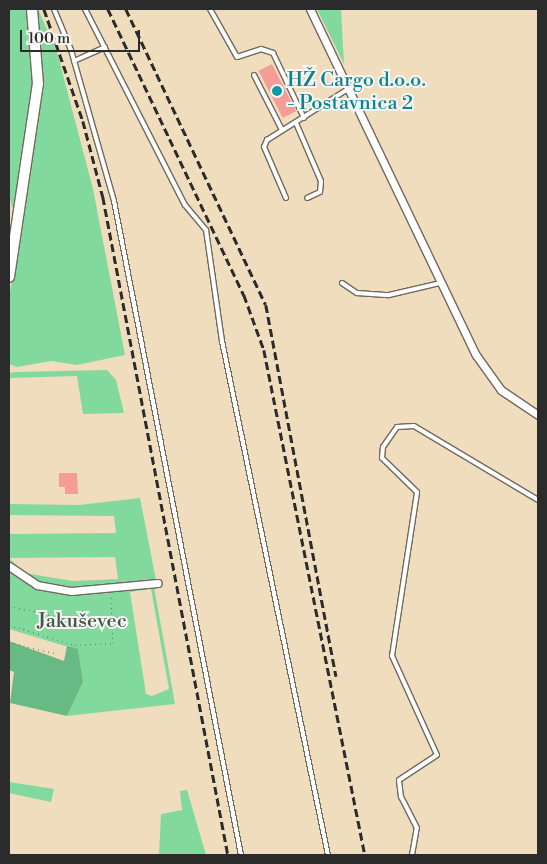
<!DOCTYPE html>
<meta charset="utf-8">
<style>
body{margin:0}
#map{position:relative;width:547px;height:864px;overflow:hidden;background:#f0ddbe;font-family:"Libre Bodoni",serif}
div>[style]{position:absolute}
.green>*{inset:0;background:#82d99d}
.forest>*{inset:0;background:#69b984}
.building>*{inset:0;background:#f59c96;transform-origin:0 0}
.path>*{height:1px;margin-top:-0.5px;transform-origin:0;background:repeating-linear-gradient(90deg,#70695e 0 1px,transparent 0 5px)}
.roads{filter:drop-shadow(1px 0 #70695e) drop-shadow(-1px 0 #70695e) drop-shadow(0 1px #70695e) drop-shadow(0 -1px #70695e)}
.service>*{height:4px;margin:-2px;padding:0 2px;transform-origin:2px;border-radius:2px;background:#fff}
.minor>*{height:7px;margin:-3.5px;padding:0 3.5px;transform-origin:3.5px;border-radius:3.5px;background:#fff}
.secondary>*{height:10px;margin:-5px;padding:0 5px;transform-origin:5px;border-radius:5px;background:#fff}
.rail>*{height:2.5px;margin-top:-1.25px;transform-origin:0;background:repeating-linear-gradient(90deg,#2b2b2b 0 8px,transparent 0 12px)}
.dots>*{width:14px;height:14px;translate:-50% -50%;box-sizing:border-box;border:2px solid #f6f6f2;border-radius:50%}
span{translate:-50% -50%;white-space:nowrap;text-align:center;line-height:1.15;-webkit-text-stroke:4px #f6f6f2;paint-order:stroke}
.culture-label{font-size:20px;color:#0d838f}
.left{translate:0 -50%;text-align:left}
.park-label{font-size:20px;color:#415648}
.frame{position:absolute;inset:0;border:10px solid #2b2b2b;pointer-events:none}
.scale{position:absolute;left:20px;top:30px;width:120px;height:22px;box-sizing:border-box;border:2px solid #2b2b2b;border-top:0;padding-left:6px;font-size:15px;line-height:18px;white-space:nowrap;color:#2b2b2b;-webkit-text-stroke:4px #f6f6f2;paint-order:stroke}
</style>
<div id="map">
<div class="green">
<i style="clip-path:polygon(9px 9px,29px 9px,34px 81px,15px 217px,9px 196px)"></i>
<i style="clip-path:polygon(38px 9px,57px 52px,93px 189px,125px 355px,77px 365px,51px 361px,17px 367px,9px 364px,9px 299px,42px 78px)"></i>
<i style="clip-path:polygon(317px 9px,341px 9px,344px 64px)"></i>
<i style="clip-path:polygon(107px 370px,116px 380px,124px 413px,83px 414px,77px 376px,9px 378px,9px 373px,15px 372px)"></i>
<i style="clip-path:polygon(evenodd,140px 498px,156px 580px,79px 590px,35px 581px,9px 563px,9px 534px,116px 533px,114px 516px,9px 515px,9px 504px,79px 505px,140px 498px,115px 557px,118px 579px,73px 581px,24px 573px,9px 558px,115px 557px)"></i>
<i style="clip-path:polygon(evenodd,9px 571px,31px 584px,78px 593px,154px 587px,175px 704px,67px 716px,83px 682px,78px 650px,9px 629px,9px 571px,151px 589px,169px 689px,152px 696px,146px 694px,130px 592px,151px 589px)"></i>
<i style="clip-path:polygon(9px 782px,54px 789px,51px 802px,9px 793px)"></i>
<i style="clip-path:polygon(187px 790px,206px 855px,159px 855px,161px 814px,182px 810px,180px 791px)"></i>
</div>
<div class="forest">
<i style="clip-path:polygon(9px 641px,64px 661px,67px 646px,78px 649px,83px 682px,67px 716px,10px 703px,14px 672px,9px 670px)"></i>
</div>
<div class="building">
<i style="left:272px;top:64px;width:53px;height:15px;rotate:63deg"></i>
<i style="clip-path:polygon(59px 473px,77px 473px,78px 494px,65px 494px,65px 487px,59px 487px)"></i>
</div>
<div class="path">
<i style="left:9px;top:606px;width:60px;rotate:12.4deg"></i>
<i style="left:9px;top:625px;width:69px;rotate:16.9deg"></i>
<i style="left:75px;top:645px;width:38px;rotate:-3deg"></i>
<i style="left:113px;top:643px;width:47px;rotate:-92.4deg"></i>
<i style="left:9px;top:642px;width:50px;rotate:13.8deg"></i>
</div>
<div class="roads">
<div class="service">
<i style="left:54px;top:9px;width:44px;rotate:67.5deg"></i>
<i style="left:71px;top:50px;width:157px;rotate:74.1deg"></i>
<i style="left:114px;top:201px;width:666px;rotate:79.01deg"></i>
<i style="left:85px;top:9px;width:220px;rotate:63deg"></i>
<i style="left:185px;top:205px;width:33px;rotate:50deg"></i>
<i style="left:206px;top:230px;width:112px;rotate:81.8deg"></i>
<i style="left:222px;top:341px;width:525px;rotate:78.35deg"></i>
<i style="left:210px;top:9px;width:55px;rotate:60.6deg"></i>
<i style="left:237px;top:57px;width:25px;rotate:-18deg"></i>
<i style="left:261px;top:49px;width:13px;rotate:18deg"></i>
<i style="left:273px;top:53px;width:72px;rotate:64.5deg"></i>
<i style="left:74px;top:61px;width:34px;rotate:-24deg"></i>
<i style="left:254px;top:75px;width:62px;rotate:63deg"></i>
<i style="left:296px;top:123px;width:63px;rotate:66.7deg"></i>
<i style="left:321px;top:181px;width:11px;rotate:95deg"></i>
<i style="left:320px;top:192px;width:14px;rotate:155deg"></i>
<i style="left:286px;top:198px;width:56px;rotate:-113.3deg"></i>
<i style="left:264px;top:147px;width:8px;rotate:-67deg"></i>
<i style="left:267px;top:140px;width:96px;rotate:-32.2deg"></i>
<i style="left:342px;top:283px;width:18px;rotate:34deg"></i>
<i style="left:357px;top:293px;width:32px;rotate:4deg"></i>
<i style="left:389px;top:295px;width:52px;rotate:-13.2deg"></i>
<i style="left:412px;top:855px;width:27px;rotate:-80deg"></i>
<i style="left:417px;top:828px;width:35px;rotate:-117deg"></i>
<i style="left:401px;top:797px;width:17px;rotate:-97deg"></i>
<i style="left:399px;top:780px;width:45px;rotate:-33.3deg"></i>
<i style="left:437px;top:755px;width:109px;rotate:-114.4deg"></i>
<i style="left:392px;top:656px;width:166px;rotate:-81.3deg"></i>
<i style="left:417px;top:492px;width:49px;rotate:-135.8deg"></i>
<i style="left:382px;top:458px;width:11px;rotate:-85deg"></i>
<i style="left:383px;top:447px;width:24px;rotate:-55deg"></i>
<i style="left:397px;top:427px;width:17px;rotate:-3deg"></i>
<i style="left:414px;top:426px;width:144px;rotate:30.8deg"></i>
</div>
<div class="minor">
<i style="left:310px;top:9px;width:384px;rotate:64.4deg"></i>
<i style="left:476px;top:355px;width:43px;rotate:54.5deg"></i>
<i style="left:501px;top:390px;width:45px;rotate:34deg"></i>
<i style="left:9px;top:566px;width:34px;rotate:34deg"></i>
<i style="left:37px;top:585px;width:35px;rotate:10deg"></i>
<i style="left:71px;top:591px;width:87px;rotate:-5.3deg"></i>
</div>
<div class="secondary">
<i style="left:9px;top:277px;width:195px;rotate:-81.5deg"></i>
<i style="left:38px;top:84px;width:75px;rotate:-94.6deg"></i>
</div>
</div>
<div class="rail">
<i style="left:44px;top:9px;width:119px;rotate:70.8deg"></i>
<i style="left:83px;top:121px;width:79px;rotate:75.3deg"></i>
<i style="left:103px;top:197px;width:670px;rotate:79.24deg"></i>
<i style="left:108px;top:9px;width:317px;rotate:64.6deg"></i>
<i style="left:244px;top:295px;width:59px;rotate:70deg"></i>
<i style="left:264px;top:350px;width:515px;rotate:78.69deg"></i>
<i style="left:126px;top:9px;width:327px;rotate:64.7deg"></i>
<i style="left:266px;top:305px;width:378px;rotate:79.3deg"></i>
</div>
<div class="dots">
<i style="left:277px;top:91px;background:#0f9aa8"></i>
</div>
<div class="culture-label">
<span class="left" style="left:287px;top:92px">HŽ Cargo d.o.o.<br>- Postavnica 2</span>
</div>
<div class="park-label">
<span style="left:82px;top:621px">Jakuševec</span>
</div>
<div class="frame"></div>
<div class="scale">100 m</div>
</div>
